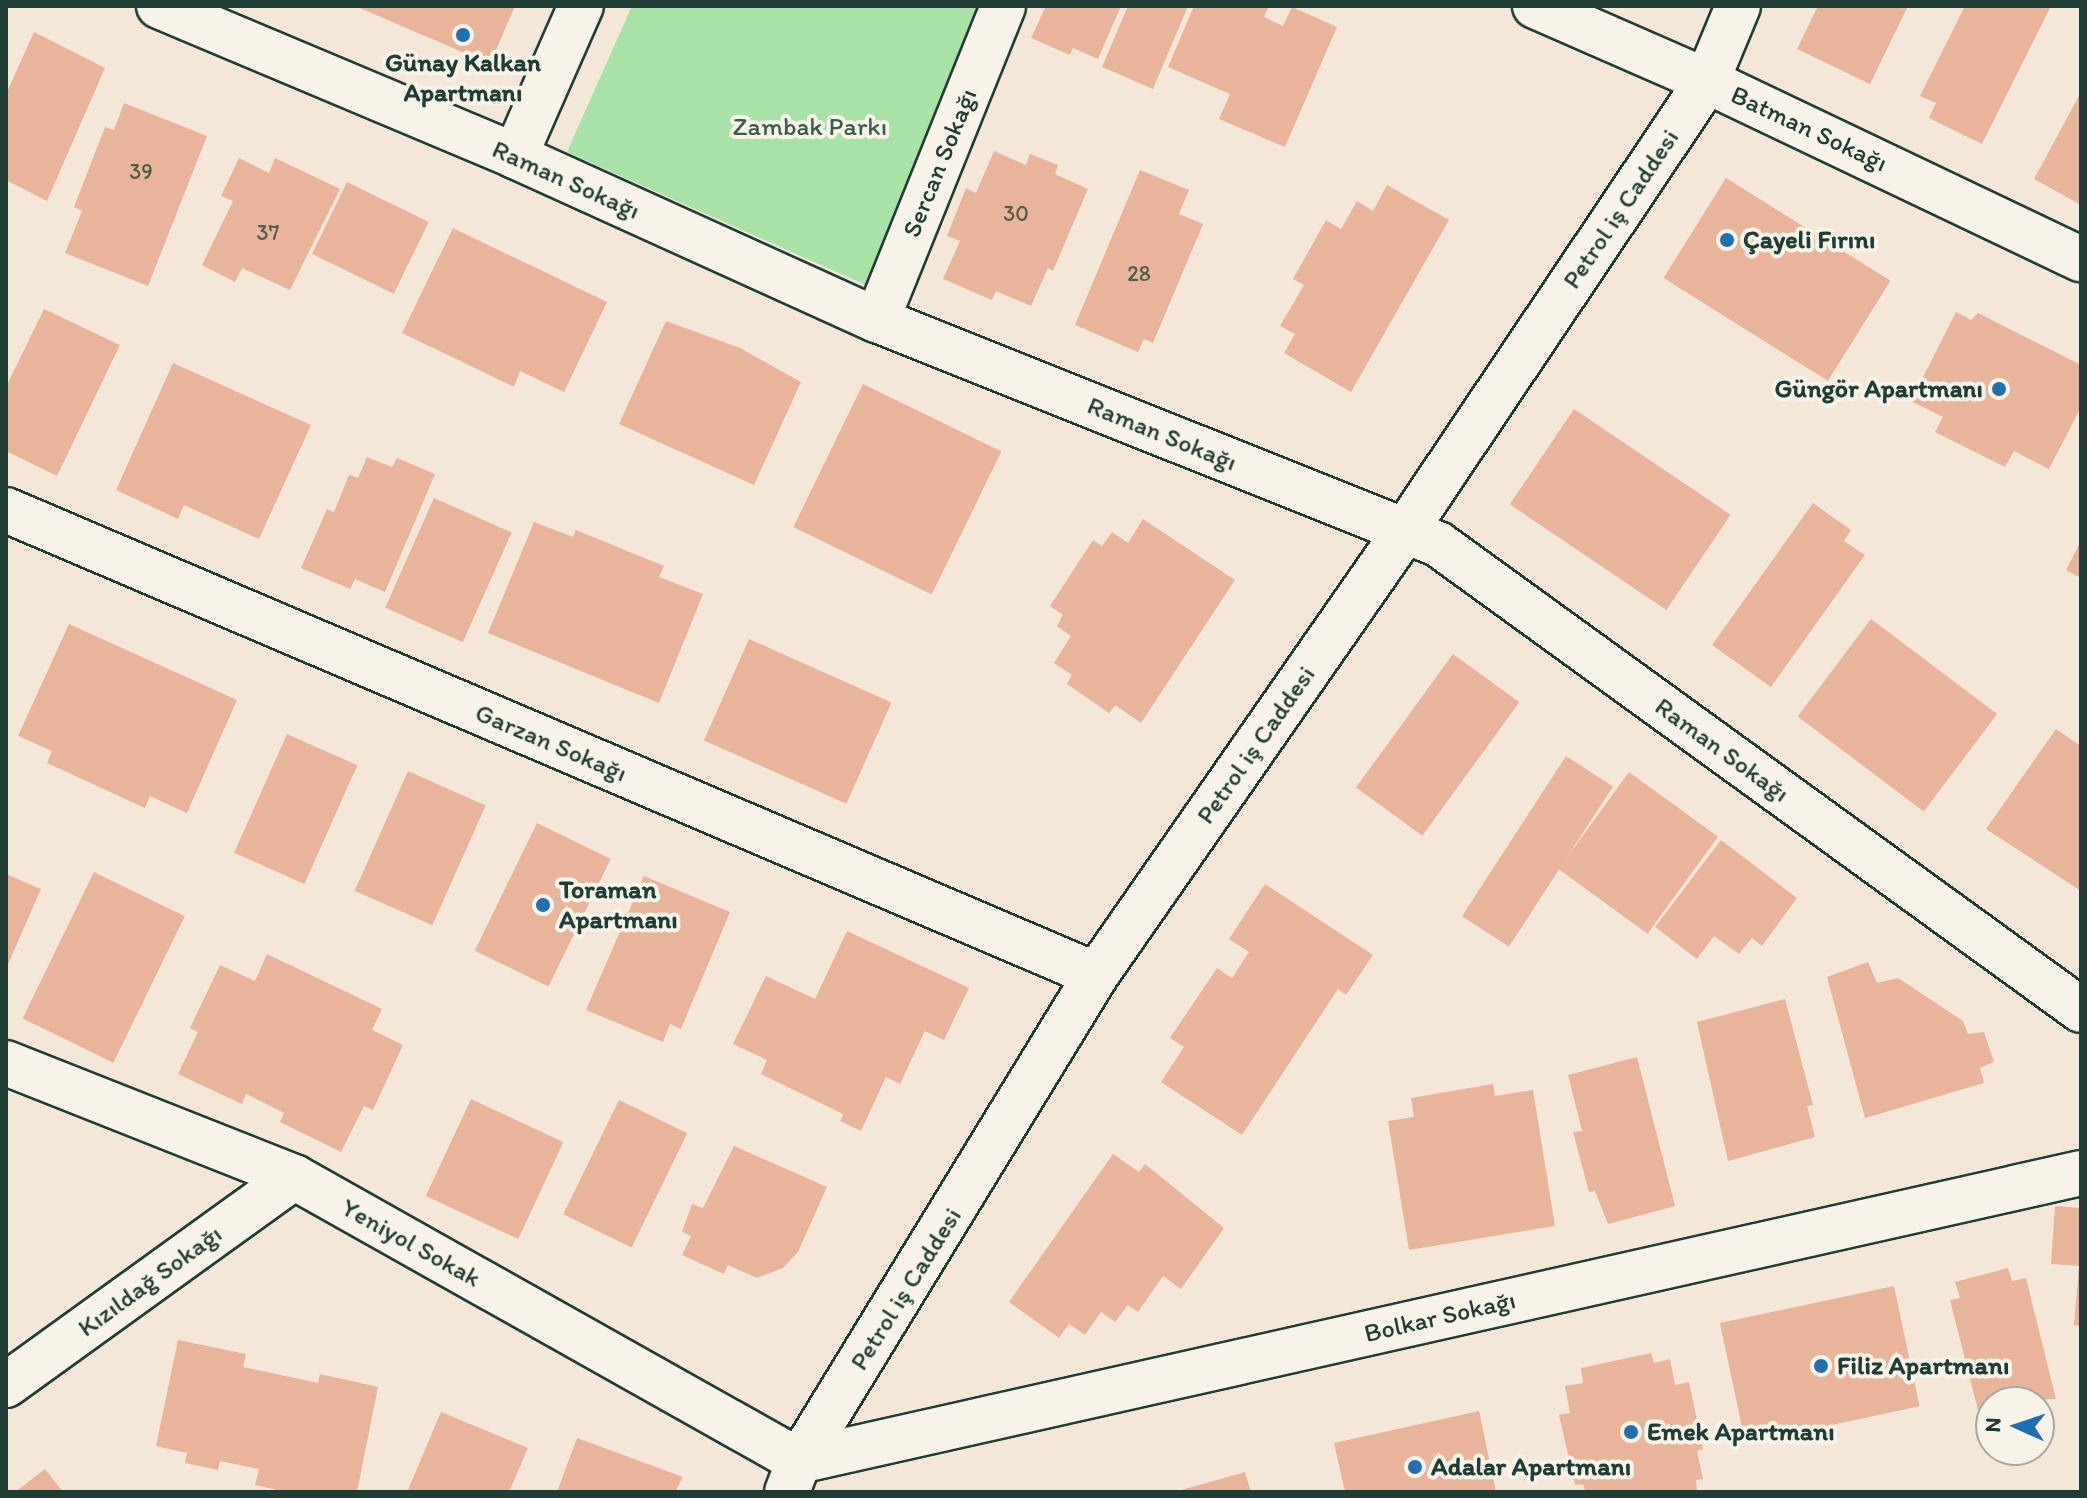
<!DOCTYPE html>
<meta charset="utf-8">
<style>
body{margin:0}
#map{position:relative;width:2087px;height:1498px;overflow:hidden;background:#f4e7d8;font-family:Itim,sans-serif}
div>[style]{position:absolute}
.green>*{inset:0;background:#a8e2a7}
.building>*{inset:0;background:#e8b59a;transform-origin:0 0}
.roads{filter:drop-shadow(2px 0 #1f3d34) drop-shadow(-2px 0 #1f3d34) drop-shadow(0 2px #1f3d34) drop-shadow(0 -2px #1f3d34)}
.street>*{height:44px;margin:-22px;padding:0 22px;transform-origin:22px;border-radius:22px;background:#f7f3e8}
.secondary>*{height:44px;margin:-22px;padding:0 22px;transform-origin:22px;border-radius:22px;background:#f7f3e8}
.dots>*{width:22px;height:22px;translate:-50% -50%;box-sizing:border-box;border:4px solid #f7f3e8;border-radius:50%}
span{translate:-50% -50%;white-space:nowrap;text-align:center;line-height:1.15;-webkit-text-stroke:8px #f7f3e8;paint-order:stroke}
.number-label{font-size:22px;color:#515b4e}
.number-label span{-webkit-text-stroke-width:0}
.poi-label{font-size:26px;color:#1f3d34;font-weight:700}
.left{translate:0 -50%;text-align:left}
.right{translate:-100% -50%;text-align:right}
.park-label{font-size:26px;color:#3a5e4b}
.street-label{font-size:26px;color:#1f3d34}
.frame{position:absolute;inset:0;border:8px solid #1f3d34;pointer-events:none}
.north{position:absolute;left:1975px;top:1386px;width:80px;height:80px;box-sizing:border-box;background:#f7f3e8;border:2px solid #a1aaa0;border-radius:50%;rotate:273deg;font-size:22px;font-weight:700;line-height:32px;text-align:center;color:#1f3d34}
.north::after{content:'';display:block;margin:auto;width:28px;height:36px;background:#1f6fb2;clip-path:polygon(50% 0,100% 100%,50% 72%,0 100%)}
</style>
<div id="map">
<div class="green">
<i style="clip-path:polygon(632px 6px,995px 6px,877px 290px,567px 152px)"></i>
</div>
<div class="building">
<i style="clip-path:polygon(355px 6px,515px 6px,490px 64px)"></i>
<i style="clip-path:polygon(1046px 6px,1121px 6px,1098px 59px,1073px 48px,1070px 55px,1031px 38px)"></i>
<i style="clip-path:polygon(1128px 6px,1188px 6px,1153px 89px,1102px 67px)"></i>
<i style="clip-path:polygon(1194px 6px,1269px 6px,1264px 17px,1283px 26px,1292px 7px,1337px 27px,1285px 147px,1219px 119px,1230px 94px,1168px 67px)"></i>
<i style="clip-path:polygon(1818px 6px,1908px 6px,1870px 84px,1797px 49px)"></i>
<i style="clip-path:polygon(1965px 6px,2051px 6px,1982px 144px,1929px 118px,1936px 103px,1920px 96px)"></i>
<i style="clip-path:polygon(34px 32px,105px 68px,47px 201px,6px 180px,6px 94px)"></i>
<i style="clip-path:polygon(2081px 92px,2081px 205px,2034px 179px)"></i>
<i style="clip-path:polygon(124px 103px,207px 136px,148px 286px,65px 253px,82px 211px,74px 207px,105px 127px,114px 130px)"></i>
<i style="clip-path:polygon(994px 151px,1026px 165px,1030px 154px,1058px 165px,1055px 174px,1088px 189px,1053px 271px,1048px 268px,1031px 306px,996px 291px,992px 300px,943px 279px,960px 241px,947px 236px,966px 188px,976px 193px)"></i>
<i style="clip-path:polygon(239px 158px,269px 173px,275px 158px,340px 189px,290px 290px,242px 268px,235px 282px,202px 265px,233px 201px,221px 196px)"></i>
<i style="clip-path:polygon(1140px 170px,1189px 190px,1179px 214px,1203px 224px,1153px 343px,1144px 339px,1138px 352px,1075px 325px)"></i>
<i style="left:1726px;top:178px;width:194px;height:118px;rotate:32deg"></i>
<i style="left:347px;top:182px;width:91px;height:80px;rotate:26deg"></i>
<i style="clip-path:polygon(1387px 185px,1449px 220px,1351px 392px,1284px 353px,1295px 334px,1280px 326px,1304px 285px,1293px 279px,1326px 220px,1341px 229px,1357px 201px,1373px 211px)"></i>
<i style="clip-path:polygon(453px 228px,607px 302px,564px 392px,520px 371px,514px 387px,402px 333px)"></i>
<i style="clip-path:polygon(44px 309px,120px 345px,57px 476px,6px 451px,6px 387px)"></i>
<i style="clip-path:polygon(1956px 312px,1971px 320px,1978px 313px,2081px 365px,2081px 407px,2049px 469px,2014px 451px,2005px 467px,1935px 432px,1943px 417px,1911px 401px)"></i>
<i style="clip-path:polygon(666px 321px,740px 348px,801px 382px,754px 485px,619px 424px)"></i>
<i style="clip-path:polygon(173px 363px,311px 425px,259px 539px,184px 505px,178px 519px,116px 490px)"></i>
<i style="left:863px;top:384px;width:154px;height:159px;rotate:26deg"></i>
<i style="left:1574px;top:409px;width:189px;height:115px;rotate:34deg"></i>
<i style="clip-path:polygon(367px 457px,392px 467px,397px 458px,435px 474px,385px 592px,355px 579px,350px 589px,301px 568px,327px 509px,334px 512px,349px 475px,358px 478px)"></i>
<i style="left:434px;top:498px;width:85px;height:120px;rotate:24deg"></i>
<i style="clip-path:polygon(1813px 503px,1851px 530px,1844px 541px,1865px 555px,1771px 687px,1712px 645px)"></i>
<i style="clip-path:polygon(1143px 519px,1235px 580px,1141px 723px,1115px 705px,1109px 713px,1067px 684px,1072px 675px,1054px 663px,1071px 636px,1057px 626px,1063px 615px,1050px 606px,1093px 540px,1102px 546px,1112px 532px,1128px 543px)"></i>
<i style="clip-path:polygon(534px 522px,573px 537px,576px 530px,664px 566px,659px 577px,703px 594px,659px 703px,488px 633px)"></i>
<i style="clip-path:polygon(2081px 541px,2081px 578px,2066px 570px)"></i>
<i style="left:1871px;top:619px;width:158px;height:122px;rotate:37deg"></i>
<i style="clip-path:polygon(69px 624px,237px 700px,187px 813px,150px 796px,145px 808px,47px 763px,52px 751px,18px 736px)"></i>
<i style="left:749px;top:639px;width:156px;height:111px;rotate:24deg"></i>
<i style="left:1453px;top:654px;width:82px;height:165px;rotate:36deg"></i>
<i style="clip-path:polygon(2056px 729px,2081px 746px,2081px 891px,1986px 829px)"></i>
<i style="left:287px;top:734px;width:77px;height:130px;rotate:24deg"></i>
<i style="left:1566px;top:756px;width:56px;height:191px;rotate:33deg"></i>
<i style="left:408px;top:771px;width:85px;height:131px;rotate:24deg"></i>
<i style="left:1629px;top:772px;width:110px;height:120px;rotate:36deg"></i>
<i style="left:537px;top:823px;width:82px;height:142px;rotate:26deg"></i>
<i style="clip-path:polygon(1721px 840px,1797px 898px,1762px 946px,1752px 938px,1739px 954px,1714px 936px,1697px 959px,1655px 927px)"></i>
<i style="left:94px;top:872px;width:101px;height:163px;rotate:26deg"></i>
<i style="clip-path:polygon(6px 874px,41px 889px,6px 969px)"></i>
<i style="clip-path:polygon(644px 876px,730px 912px,681px 1029px,670px 1024px,663px 1042px,586px 1010px)"></i>
<i style="clip-path:polygon(1265px 884px,1373px 955px,1346px 995px,1338px 989px,1242px 1135px,1161px 1082px,1184px 1047px,1170px 1038px,1217px 968px,1232px 978px,1249px 952px,1229px 939px)"></i>
<i style="clip-path:polygon(847px 931px,969px 988px,944px 1040px,925px 1031px,900px 1084px,886px 1077px,861px 1131px,840px 1121px,843px 1114px,761px 1074px,767px 1060px,733px 1044px,766px 976px,815px 999px)"></i>
<i style="clip-path:polygon(267px 954px,382px 1009px,372px 1030px,403px 1045px,373px 1110px,364px 1106px,341px 1152px,280px 1122px,284px 1113px,246px 1094px,242px 1104px,178px 1074px,198px 1032px,190px 1028px,220px 965px,255px 981px)"></i>
<i style="clip-path:polygon(1868px 962px,1877px 983px,1898px 978px,1963px 1021px,1968px 1034px,1984px 1032px,1994px 1062px,1980px 1068px,1984px 1083px,1865px 1118px,1827px 977px)"></i>
<i style="clip-path:polygon(1785px 999px,1813px 1105px,1807px 1106px,1815px 1137px,1728px 1161px,1697px 1022px)"></i>
<i style="clip-path:polygon(1637px 1057px,1675px 1206px,1608px 1224px,1595px 1191px,1589px 1192px,1573px 1132px,1582px 1131px,1568px 1075px)"></i>
<i style="clip-path:polygon(1493px 1084px,1495px 1096px,1533px 1090px,1555px 1226px,1409px 1250px,1388px 1121px,1414px 1117px,1411px 1098px)"></i>
<i style="left:471px;top:1099px;width:102px;height:107px;rotate:25deg"></i>
<i style="left:619px;top:1100px;width:76px;height:127px;rotate:26deg"></i>
<i style="clip-path:polygon(734px 1146px,827px 1187px,798px 1252px,783px 1268px,757px 1278px,728px 1265px,724px 1274px,682px 1255px,691px 1236px,682px 1232px,692px 1204px,703px 1208px)"></i>
<i style="clip-path:polygon(1113px 1154px,1139px 1172px,1145px 1164px,1224px 1228px,1181px 1289px,1163px 1276px,1138px 1312px,1128px 1305px,1115px 1322px,1101px 1312px,1085px 1335px,1069px 1324px,1059px 1338px,1009px 1302px)"></i>
<i style="clip-path:polygon(2055px 1206px,2081px 1208px,2081px 1326px,2074px 1325px,2079px 1266px,2051px 1264px)"></i>
<i style="clip-path:polygon(2008px 1268px,2012px 1281px,2026px 1278px,2056px 1399px,1991px 1402px,1991px 1416px,1980px 1418px,1950px 1300px,1960px 1298px,1955px 1282px)"></i>
<i style="left:1894px;top:1286px;width:123px;height:178px;rotate:78deg"></i>
<i style="clip-path:polygon(178px 1340px,246px 1354px,243px 1367px,318px 1383px,320px 1374px,378px 1387px,357px 1492px,287px 1492px,255px 1485px,259px 1469px,220px 1461px,218px 1470px,185px 1463px,187px 1453px,156px 1446px)"></i>
<i style="clip-path:polygon(1651px 1353px,1654px 1363px,1670px 1359px,1675px 1385px,1689px 1382px,1703px 1449px,1697px 1451px,1703px 1479px,1696px 1480px,1697px 1492px,1585px 1492px,1583px 1484px,1575px 1485px,1559px 1415px,1570px 1413px,1565px 1386px,1583px 1383px,1581px 1368px)"></i>
<i style="clip-path:polygon(1479px 1411px,1496px 1492px,1345px 1492px,1334px 1443px)"></i>
<i style="clip-path:polygon(441px 1412px,528px 1448px,509px 1492px,407px 1492px)"></i>
<i style="clip-path:polygon(577px 1438px,683px 1477px,675px 1492px,557px 1492px)"></i>
<i style="clip-path:polygon(45px 1469px,63px 1492px,15px 1492px)"></i>
<i style="clip-path:polygon(1245px 1472px,1251px 1492px,1178px 1492px,1178px 1491px)"></i>
</div>
<div class="roads">
<div class="street">
<i style="left:159px;top:6px;width:386px;rotate:22.8deg"></i>
<i style="left:515px;top:156px;width:397px;rotate:24.4deg"></i>
<i style="left:877px;top:320px;width:604px;rotate:21.77deg"></i>
<i style="left:1438px;top:544px;width:794px;rotate:35.93deg"></i>
<i style="left:1535px;top:6px;width:188px;rotate:23.6deg"></i>
<i style="left:1707px;top:81px;width:414px;rotate:25.5deg"></i>
<i style="left:515px;top:156px;width:164px;rotate:-66.3deg"></i>
<i style="left:877px;top:320px;width:338px;rotate:-68.1deg"></i>
<i style="left:6px;top:510px;width:1185px;rotate:23.1deg"></i>
<i style="left:6px;top:1063px;width:310px;rotate:21.6deg"></i>
<i style="left:294px;top:1177px;width:579px;rotate:29.35deg"></i>
<i style="left:799px;top:1461px;width:1314px;rotate:-12.66deg"></i>
<i style="left:6px;top:1385px;width:355px;rotate:-35.8deg"></i>
</div>
<div class="secondary">
<i style="left:787px;top:1492px;width:33px;rotate:-69deg"></i>
<i style="left:799px;top:1461px;width:570px;rotate:-58.57deg"></i>
<i style="left:1096px;top:975px;width:541px;rotate:-55.16deg"></i>
<i style="left:1405px;top:531px;width:542px;rotate:-56.13deg"></i>
<i style="left:1707px;top:81px;width:81px;rotate:-67.5deg"></i>
</div>
</div>
<div class="dots">
<i style="left:463px;top:35px;background:#1f6fb2"></i>
<i style="left:1727px;top:240px;background:#1f6fb2"></i>
<i style="left:1999px;top:389px;background:#1f6fb2"></i>
<i style="left:543px;top:905px;background:#1f6fb2"></i>
<i style="left:1821px;top:1366px;background:#1f6fb2"></i>
<i style="left:1631px;top:1432px;background:#1f6fb2"></i>
<i style="left:1415px;top:1467px;background:#1f6fb2"></i>
</div>
<div class="number-label">
<span style="left:141px;top:172px">39</span>
<span style="left:1016px;top:214px">30</span>
<span style="left:268px;top:233px">37</span>
<span style="left:1139px;top:274px">28</span>
</div>
<div class="poi-label">
<span style="left:463px;top:78px">Günay Kalkan<br>Apartmanı</span>
<span class="left" style="left:1743px;top:240px">Çayeli Fırını</span>
<span class="right" style="left:1983px;top:389px">Güngör Apartmanı</span>
<span class="left" style="left:559px;top:905px">Toraman<br>Apartmanı</span>
<span class="left" style="left:1837px;top:1366px">Filiz Apartmanı</span>
<span class="left" style="left:1647px;top:1432px">Emek Apartmanı</span>
<span class="left" style="left:1431px;top:1467px">Adalar Apartmanı</span>
</div>
<div class="park-label">
<span style="left:810px;top:127px">Zambak Parkı</span>
</div>
<div class="street-label">
<span style="left:1809px;top:129px;rotate:25deg">Batman Sokağı</span>
<span style="left:940px;top:163px;rotate:-68deg">Sercan Sokağı</span>
<span style="left:566px;top:180px;rotate:24deg">Raman Sokağı</span>
<span style="left:1621px;top:209px;rotate:-56deg">Petrol iş Caddesi</span>
<span style="left:1162px;top:434px;rotate:22deg">Raman Sokağı</span>
<span style="left:551px;top:743px;rotate:23deg">Garzan Sokağı</span>
<span style="left:1256px;top:745px;rotate:-55deg">Petrol iş Caddesi</span>
<span style="left:1722px;top:750px;rotate:36deg">Raman Sokağı</span>
<span style="left:411px;top:1243px;rotate:29deg">Yeniyol Sokak</span>
<span style="left:150px;top:1281px;rotate:-36deg">Kızıldağ Sokağı</span>
<span style="left:906px;top:1289px;rotate:-58deg">Petrol iş Caddesi</span>
<span style="left:1440px;top:1317px;rotate:-13deg">Bolkar Sokağı</span>
</div>
<div class="frame"></div>
<div class="north">N</div>
</div>
